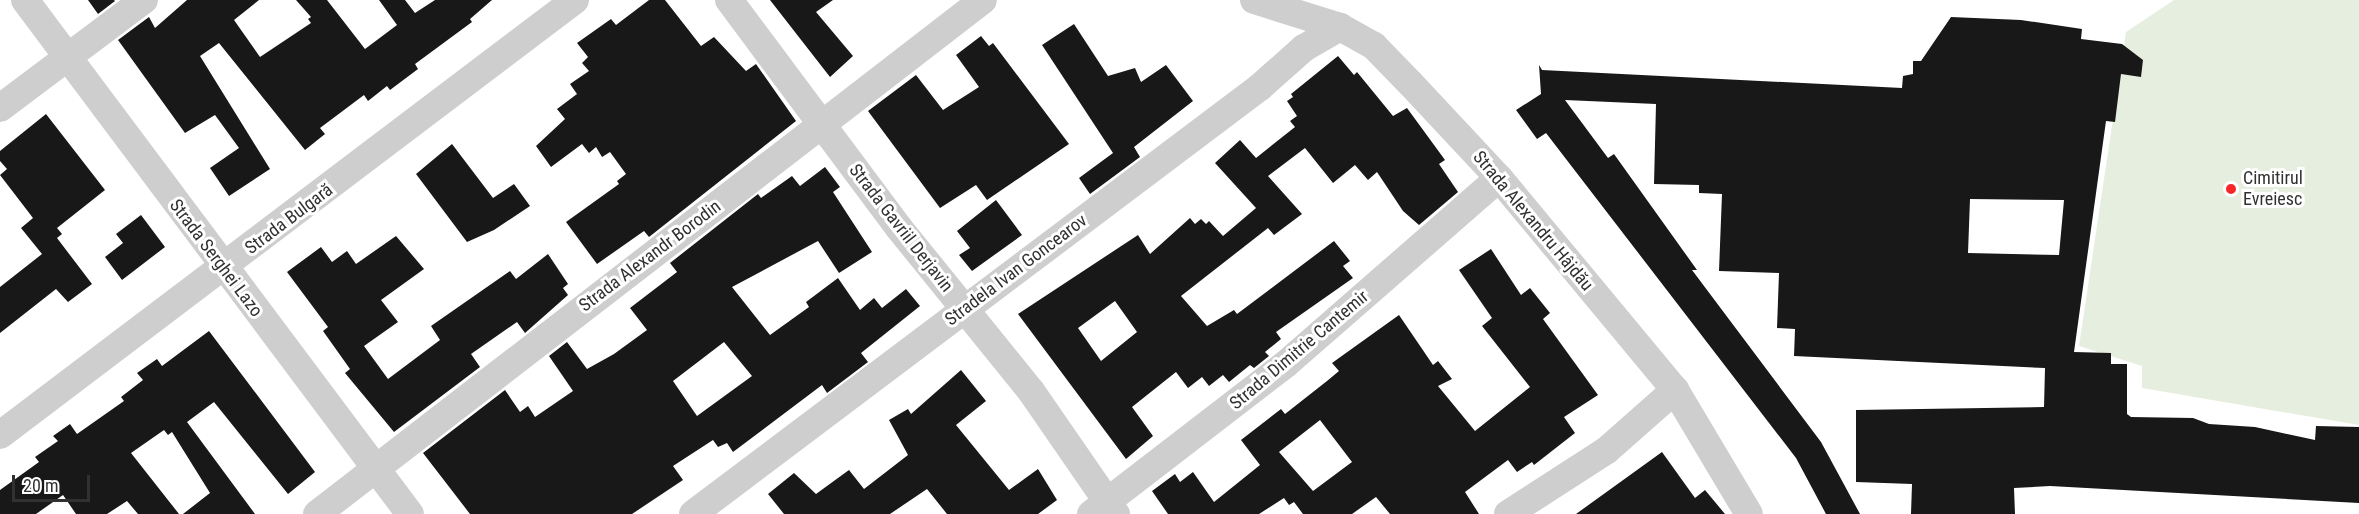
<!DOCTYPE html>
<meta charset="utf-8">
<style>
body{margin:0}
#map{position:relative;width:2359px;height:514px;overflow:hidden;background:#fff;font-family:"Roboto Condensed",sans-serif}
div>[style]{position:absolute}
.green>*{inset:0;background:#e6efdf}
.building>*{inset:0;background:#181818}
.minor>*{height:28px;margin:-14px;padding:0 14px;transform-origin:14px;border-radius:14px;background:#cecece}
.dots>*{width:16px;height:16px;translate:-50% -50%;box-sizing:border-box;border:3px solid #fff;border-radius:50%}
span{translate:-50% -50%;white-space:nowrap;text-align:center;line-height:1.15;-webkit-text-stroke:6px #fff;paint-order:stroke}
.poi-label{font-size:18px;color:#313131}
.left{translate:0 -50%;text-align:left}
.street-label{font-size:18px;color:#313131}
.scale{position:absolute;left:12px;top:475px;width:78px;height:27px;box-sizing:border-box;border:3px solid #313131;border-top:0;padding-left:8px;font-size:18px;line-height:21px;white-space:nowrap;color:#313131;-webkit-text-stroke:4px #fff;paint-order:stroke}
</style>
<div id="map">
<div class="green">
<i style="clip-path:polygon(2174px 0,2359px 0,2359px 425px,2142px 388px,2142px 366px,2079px 346px,2126px 32px)"></i>
</div>
<div class="building">
<i style="clip-path:polygon(88px 0,114px 0,115px 1px,98px 14px)"></i>
<i style="clip-path:polygon(187px 0,259px 0,234px 20px,260px 57px,311px 23px,308px 19px,311px 17px,296px 0,327px 0,365px 49px,397px 25px,379px 0,405px 0,415px 13px,435px 0,492px 0,470px 19px,472px 22px,415px 64px,418px 69px,390px 90px,387px 86px,368px 101px,364px 95px,320px 128px,325px 134px,305px 150px,219px 43px,200px 56px,270px 169px,229px 196px,210px 168px,239px 148px,215px 115px,185px 133px,118px 40px,149px 17px,155px 28px)"></i>
<i style="clip-path:polygon(649px 0,665px 0,701px 46px,714px 37px,746px 71px,756px 64px,796px 121px,649px 237px,644px 231px,597px 264px,566px 222px,619px 184px,617px 181px,626px 174px,610px 152px,602px 157px,596px 147px,589px 153px,582px 144px,551px 167px,536px 146px,565px 119px,557px 109px,577px 94px,570px 84px,589px 71px,582px 63px,588px 57px,577px 43px,611px 19px,616px 25px)"></i>
<i style="clip-path:polygon(770px 0,833px 0,816px 12px,853px 56px,830px 77px)"></i>
<i style="clip-path:polygon(evenodd,1951px 17px,2021px 20px,2082px 29px,2081px 39px,2122px 44px,2143px 60px,2141px 77px,2121px 74px,2115px 122px,2106px 121px,2074px 352px,2111px 353px,2111px 364px,2127px 364px,2127px 414px,2131px 417px,2193px 418px,2209px 424px,2255px 427px,2315px 440px,2316px 426px,2359px 427px,2359px 503px,2050px 486px,2014px 488px,2015px 514px,1911px 514px,1912px 484px,1856px 482px,1856px 410px,2044px 407px,2045px 368px,1794px 356px,1795px 329px,1777px 328px,1779px 273px,1719px 271px,1722px 194px,1699px 193px,1699px 185px,1654px 184px,1656px 104px,1565px 100px,1608px 158px,1614px 154px,1697px 270px,1692px 270px,1821px 442px,1860px 514px,1826px 514px,1796px 458px,1546px 133px,1537px 139px,1516px 110px,1541px 94px,1539px 65px,1542px 70px,1902px 88px,1903px 76px,1913px 74px,1913px 61px,1921px 61px,1951px 17px,1970px 199px,2064px 200px,2059px 255px,1968px 253px,1970px 199px)"></i>
<i style="clip-path:polygon(1074px 24px,1108px 76px,1135px 68px,1141px 82px,1166px 65px,1193px 101px,1134px 147px,1140px 157px,1090px 194px,1079px 178px,1113px 153px,1042px 45px)"></i>
<i style="clip-path:polygon(981px 36px,989px 46px,993px 43px,1069px 144px,987px 200px,976px 185px,940px 208px,868px 111px,916px 75px,943px 110px,979px 87px,956px 55px)"></i>
<i style="clip-path:polygon(evenodd,1338px 56px,1354px 75px,1357px 72px,1393px 116px,1407px 108px,1445px 160px,1439px 164px,1458px 192px,1419px 225px,1403px 211px,1377px 172px,1368px 180px,1355px 165px,1333px 183px,1305px 148px,1268px 176px,1302px 214px,1274px 235px,1268px 228px,1181px 296px,1207px 326px,1234px 310px,1237px 314px,1334px 241px,1350px 261px,1343px 266px,1353px 278px,1276px 332px,1281px 339px,1265px 352px,1269px 356px,1254px 368px,1250px 365px,1229px 382px,1223px 375px,1209px 386px,1202px 377px,1188px 388px,1176px 372px,1132px 407px,1153px 436px,1126px 459px,1018px 314px,1138px 235px,1150px 254px,1190px 218px,1195px 224px,1201px 219px,1206px 224px,1209px 221px,1223px 236px,1256px 208px,1215px 163px,1240px 140px,1256px 158px,1295px 127px,1290px 121px,1297px 116px,1287px 101px,1293px 97px,1291px 94px,1338px 56px,1115px 301px,1137px 332px,1101px 361px,1078px 328px,1115px 301px)"></i>
<i style="clip-path:polygon(46px 114px,105px 190px,57px 228px,62px 234px,57px 238px,92px 284px,68px 302px,56px 289px,0 333px,0 287px,42px 254px,21px 228px,33px 218px,0 175px,7px 169px,0 161px,0 151px)"></i>
<i style="clip-path:polygon(452px 144px,493px 198px,514px 184px,530px 206px,494px 230px,467px 242px,416px 174px)"></i>
<i style="clip-path:polygon(evenodd,825px 167px,840px 187px,833px 192px,872px 252px,839px 273px,818px 241px,732px 287px,770px 335px,809px 307px,806px 302px,838px 278px,860px 310px,874px 298px,882px 308px,906px 289px,920px 306px,861px 353px,868px 362px,827px 393px,822px 385px,733px 452px,727px 443px,718px 447px,713px 440px,673px 466px,683px 480px,632px 514px,470px 514px,423px 453px,505px 390px,520px 412px,528px 406px,535px 417px,573px 391px,549px 356px,567px 342px,587px 369px,614px 354px,647px 330px,630px 308px,677px 272px,670px 263px,758px 194px,761px 198px,792px 176px,800px 186px,825px 167px,724px 342px,752px 376px,697px 416px,673px 381px,724px 342px)"></i>
<i style="clip-path:polygon(996px 200px,1022px 235px,972px 271px,959px 255px,970px 248px,957px 231px)"></i>
<i style="clip-path:polygon(141px 215px,165px 247px,122px 280px,105px 257px,123px 243px,116px 234px)"></i>
<i style="clip-path:polygon(396px 236px,424px 269px,381px 300px,398px 322px,364px 346px,388px 379px,440px 340px,431px 326px,510px 271px,516px 279px,548px 254px,568px 284px,563px 288px,568px 295px,525px 333px,517px 322px,471px 354px,480px 367px,394px 432px,345px 373px,350px 369px,323px 331px,328px 327px,287px 272px,321px 247px,332px 262px,347px 251px,356px 264px)"></i>
<i style="clip-path:polygon(evenodd,1491px 249px,1521px 295px,1530px 288px,1550px 313px,1543px 319px,1598px 395px,1564px 417px,1575px 433px,1534px 465px,1532px 462px,1517px 472px,1508px 460px,1465px 492px,1479px 514px,1390px 514px,1376px 497px,1352px 514px,1303px 514px,1294px 502px,1289px 505px,1284px 498px,1259px 514px,1168px 514px,1152px 491px,1175px 474px,1180px 482px,1193px 472px,1214px 502px,1260px 465px,1241px 440px,1281px 409px,1285px 414px,1327px 381px,1339px 371px,1332px 363px,1399px 315px,1433px 365px,1438px 361px,1452px 379px,1438px 386px,1475px 431px,1530px 387px,1482px 326px,1492px 318px,1459px 270px,1491px 249px,1320px 420px,1352px 462px,1313px 491px,1279px 452px,1320px 420px)"></i>
<i style="clip-path:polygon(209px 331px,315px 472px,288px 494px,214px 402px,187px 422px,255px 514px,183px 514px,210px 493px,172px 432px,168px 435px,164px 430px,131px 453px,179px 514px,138px 514px,127px 501px,107px 514px,76px 514px,63px 495px,36px 514px,0 514px,0 490px,39px 462px,35px 457px,58px 441px,53px 436px,70px 424px,77px 434px,124px 401px,121px 397px,143px 380px,137px 373px,157px 359px,162px 366px)"></i>
<i style="clip-path:polygon(961px 370px,986px 401px,956px 425px,1009px 490px,1038px 469px,1057px 500px,1038px 514px,947px 514px,927px 489px,890px 514px,784px 514px,768px 494px,794px 473px,816px 494px,849px 470px,864px 489px,908px 455px,889px 420px,908px 409px,911px 414px)"></i>
<i style="clip-path:polygon(1662px 452px,1695px 498px,1705px 490px,1725px 514px,1576px 514px)"></i>
</div>
<div class="minor">
<i style="left:25px;top:0;width:642px;rotate:53.17deg"></i>
<i style="left:729px;top:0;width:284px;rotate:53.3deg"></i>
<i style="left:899px;top:228px;width:210px;rotate:51deg"></i>
<i style="left:1031px;top:391px;width:150px;rotate:55.4deg"></i>
<i style="left:1254px;top:0;width:90px;rotate:17.4deg"></i>
<i style="left:1340px;top:27px;width:39px;rotate:29deg"></i>
<i style="left:1374px;top:46px;width:53px;rotate:45.8deg"></i>
<i style="left:1411px;top:84px;width:129px;rotate:46.9deg"></i>
<i style="left:1499px;top:178px;width:276px;rotate:50.3deg"></i>
<i style="left:1675px;top:390px;width:144px;rotate:59.2deg"></i>
<i style="left:0;top:108px;width:180px;rotate:-36.9deg"></i>
<i style="left:0;top:435px;width:721px;rotate:-37.11deg"></i>
<i style="left:317px;top:514px;width:841px;rotate:-37.66deg"></i>
<i style="left:693px;top:514px;width:710px;rotate:-36.98deg"></i>
<i style="left:1260px;top:87px;width:59px;rotate:-41.6deg"></i>
<i style="left:1304px;top:48px;width:42px;rotate:-30.3deg"></i>
<i style="left:1091px;top:514px;width:247px;rotate:-37.6deg"></i>
<i style="left:1287px;top:363px;width:281px;rotate:-41.1deg"></i>
<i style="left:1508px;top:514px;width:118px;rotate:-32.9deg"></i>
<i style="left:1607px;top:450px;width:91px;rotate:-41.4deg"></i>
</div>
<div class="dots">
<i style="left:2231px;top:189px;background:#f62626"></i>
</div>
<div class="poi-label">
<span class="left" style="left:2243px;top:189px">Cimitirul<br>Evreiesc</span>
</div>
<div class="street-label">
<span style="left:289px;top:219px;rotate:-37deg">Strada Bulgară</span>
<span style="left:1533px;top:221px;rotate:50deg">Strada Alexandru Hâjdău</span>
<span style="left:901px;top:228px;rotate:52deg">Strada Gavriil Derjavin</span>
<span style="left:650px;top:256px;rotate:-37deg">Strada Alexandr Borodin</span>
<span style="left:216px;top:258px;rotate:53deg">Strada Serghei Lazo</span>
<span style="left:1016px;top:270px;rotate:-37deg">Stradela Ivan Goncearov</span>
<span style="left:1299px;top:350px;rotate:-40deg">Strada Dimitrie Cantemir</span>
</div>
<div class="scale">20 m</div>
</div>
